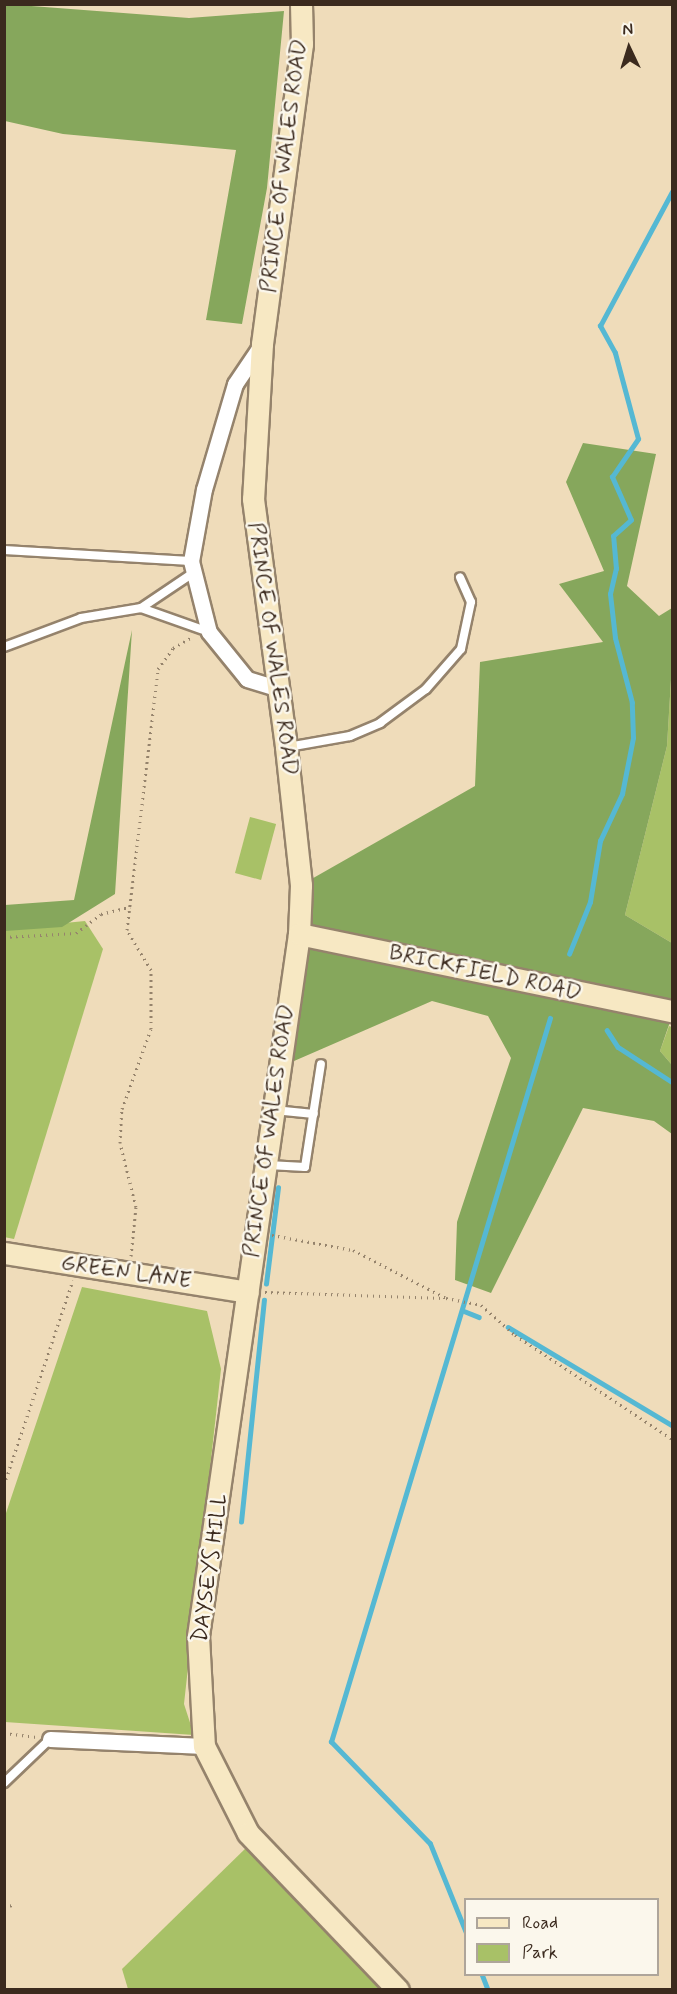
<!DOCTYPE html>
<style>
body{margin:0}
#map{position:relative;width:677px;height:1994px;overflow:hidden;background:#efdcba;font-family:Mynerve,sans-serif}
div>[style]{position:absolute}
.green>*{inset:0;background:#a8c167;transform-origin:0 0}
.forest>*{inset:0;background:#86a75c}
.stream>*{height:4.5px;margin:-2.25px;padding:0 2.25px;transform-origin:2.25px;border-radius:2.25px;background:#55b8d3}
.path>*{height:3px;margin-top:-1.5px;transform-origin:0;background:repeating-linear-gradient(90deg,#95836c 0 1.5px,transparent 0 6px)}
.roads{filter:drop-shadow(2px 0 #95836c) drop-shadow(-2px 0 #95836c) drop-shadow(0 2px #95836c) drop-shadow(0 -2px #95836c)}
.lane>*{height:8px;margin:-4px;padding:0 4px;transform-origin:4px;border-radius:4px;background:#fff}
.street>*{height:15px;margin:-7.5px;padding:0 7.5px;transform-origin:7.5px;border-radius:7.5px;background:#fff}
.secondary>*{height:21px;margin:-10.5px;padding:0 10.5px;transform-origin:10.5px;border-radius:10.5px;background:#f7e8c3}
span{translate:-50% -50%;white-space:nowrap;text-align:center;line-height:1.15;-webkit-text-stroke:5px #fbf7ec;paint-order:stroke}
.street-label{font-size:22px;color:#3b2a1e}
.frame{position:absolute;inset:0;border:6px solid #3b2a1e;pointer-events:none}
.legend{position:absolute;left:464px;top:1898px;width:195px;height:78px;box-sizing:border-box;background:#fbf7ec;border:2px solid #aea59a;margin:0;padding:8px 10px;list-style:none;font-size:18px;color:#3b2a1e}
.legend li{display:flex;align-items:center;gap:12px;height:30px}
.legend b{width:30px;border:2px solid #aea59a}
.north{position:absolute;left:599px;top:18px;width:60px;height:60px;-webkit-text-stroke:4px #fbf7ec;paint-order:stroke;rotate:356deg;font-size:16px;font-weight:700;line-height:24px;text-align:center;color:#3b2a1e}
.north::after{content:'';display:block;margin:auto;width:21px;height:27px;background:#3b2a1e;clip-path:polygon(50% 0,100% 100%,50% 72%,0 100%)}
</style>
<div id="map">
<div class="green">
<i style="clip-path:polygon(672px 663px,672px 943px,625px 915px,667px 746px)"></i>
<i style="left:250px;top:817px;width:27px;height:58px;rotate:15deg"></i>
<i style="clip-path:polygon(85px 921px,103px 949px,14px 1239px,4px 1237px,4px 929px)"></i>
<i style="clip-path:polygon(669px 1026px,672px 1027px,672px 1065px,660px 1051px)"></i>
<i style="clip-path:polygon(82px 1287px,207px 1311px,221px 1369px,184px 1704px,194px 1735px,5px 1722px,5px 1516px)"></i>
<i style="clip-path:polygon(249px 1845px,385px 1989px,128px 1989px,122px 1969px)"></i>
</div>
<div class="forest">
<i style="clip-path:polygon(5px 4px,189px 18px,284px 11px,267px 188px,242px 324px,206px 320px,236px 150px,63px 134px,5px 121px)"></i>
<i style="clip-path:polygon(583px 443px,656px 454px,627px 586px,659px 616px,672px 608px,672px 663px,667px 746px,625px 915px,672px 943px,672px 1016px,660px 1051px,672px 1065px,672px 1134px,654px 1121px,583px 1108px,491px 1293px,455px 1280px,457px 1222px,511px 1058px,488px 1016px,432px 1001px,278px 1068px,301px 885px,475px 786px,480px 662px,603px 642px,559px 584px,604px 571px,566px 482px)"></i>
<i style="clip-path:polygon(132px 630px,115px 894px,62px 927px,5px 931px,5px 905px,74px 900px)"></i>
</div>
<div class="stream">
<i style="left:569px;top:954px;width:56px;rotate:-68deg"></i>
<i style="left:590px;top:902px;width:62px;rotate:-80.7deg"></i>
<i style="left:600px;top:841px;width:52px;rotate:-64.9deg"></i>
<i style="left:622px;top:794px;width:57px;rotate:-78.9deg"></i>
<i style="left:633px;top:738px;width:35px;rotate:-92deg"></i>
<i style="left:632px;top:703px;width:67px;rotate:-104.7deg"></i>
<i style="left:615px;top:638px;width:44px;rotate:-96.5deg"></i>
<i style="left:610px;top:594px;width:26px;rotate:-77deg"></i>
<i style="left:616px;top:569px;width:33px;rotate:-95deg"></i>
<i style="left:613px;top:536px;width:24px;rotate:-42deg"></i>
<i style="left:631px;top:520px;width:47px;rotate:-113.8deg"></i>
<i style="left:612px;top:477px;width:46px;rotate:-55.6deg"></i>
<i style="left:638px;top:439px;width:89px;rotate:-105deg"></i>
<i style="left:615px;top:353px;width:31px;rotate:-119deg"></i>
<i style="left:600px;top:326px;width:152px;rotate:-61.8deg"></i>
<i style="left:607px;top:1030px;width:20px;rotate:57deg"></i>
<i style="left:618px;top:1047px;width:64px;rotate:32.9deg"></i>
<i style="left:266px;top:1284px;width:97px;rotate:-82.9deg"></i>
<i style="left:464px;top:1311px;width:16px;rotate:22deg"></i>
<i style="left:508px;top:1327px;width:191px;rotate:30.9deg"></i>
<i style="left:241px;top:1522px;width:223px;rotate:-84.1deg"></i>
<i style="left:466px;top:1933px;width:96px;rotate:-112deg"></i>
<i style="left:430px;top:1844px;width:142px;rotate:-134.1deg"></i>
<i style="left:331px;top:1742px;width:756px;rotate:-73.17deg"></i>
<i style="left:482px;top:1974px;width:17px;rotate:69deg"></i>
</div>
<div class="path">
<i style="left:4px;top:937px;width:72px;rotate:-3.2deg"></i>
<i style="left:76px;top:933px;width:31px;rotate:-37deg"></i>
<i style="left:101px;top:914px;width:30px;rotate:-14deg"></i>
<i style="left:272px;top:1235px;width:82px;rotate:10.5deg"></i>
<i style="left:353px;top:1250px;width:105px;rotate:27.3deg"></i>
<i style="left:446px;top:1298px;width:36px;rotate:11deg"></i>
<i style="left:481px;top:1305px;width:45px;rotate:41.4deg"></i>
<i style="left:515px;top:1335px;width:188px;rotate:33.5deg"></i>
<i style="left:131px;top:1256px;width:49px;rotate:-84.2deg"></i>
<i style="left:136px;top:1207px;width:66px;rotate:-104deg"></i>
<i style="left:120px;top:1143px;width:34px;rotate:-87deg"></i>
<i style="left:122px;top:1109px;width:85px;rotate:-70.1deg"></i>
<i style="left:151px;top:1029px;width:59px;rotate:-90deg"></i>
<i style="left:151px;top:970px;width:47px;rotate:-121deg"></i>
<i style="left:127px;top:930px;width:263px;rotate:-83.2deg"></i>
<i style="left:158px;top:669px;width:26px;rotate:-54deg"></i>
<i style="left:173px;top:648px;width:22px;rotate:-30deg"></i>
<i style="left:265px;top:1292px;width:179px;rotate:1.9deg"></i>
<i style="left:4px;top:1485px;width:216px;rotate:-71.4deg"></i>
<i style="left:4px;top:1733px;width:33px;rotate:7deg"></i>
<i style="left:4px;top:1906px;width:11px;rotate:-5deg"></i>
</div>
<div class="roads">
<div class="lane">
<i style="left:4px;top:550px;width:187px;rotate:3.4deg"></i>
<i style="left:141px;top:608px;width:72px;rotate:19.4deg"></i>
<i style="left:4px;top:647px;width:82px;rotate:-20.6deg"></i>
<i style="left:81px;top:618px;width:61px;rotate:-9.5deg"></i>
<i style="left:141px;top:608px;width:63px;rotate:-33.9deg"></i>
<i style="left:288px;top:747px;width:63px;rotate:-10.1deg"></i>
<i style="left:350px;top:736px;width:33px;rotate:-23deg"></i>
<i style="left:380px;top:723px;width:57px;rotate:-36.5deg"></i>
<i style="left:426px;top:689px;width:53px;rotate:-48.8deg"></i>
<i style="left:461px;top:649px;width:48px;rotate:-78deg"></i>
<i style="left:471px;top:602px;width:27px;rotate:-114deg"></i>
<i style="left:274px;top:1110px;width:40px;rotate:5.7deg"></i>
<i style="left:268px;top:1165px;width:37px;rotate:3deg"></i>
<i style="left:305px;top:1167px;width:104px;rotate:-81.2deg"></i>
<i style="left:4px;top:1783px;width:64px;rotate:-43.7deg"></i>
</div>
<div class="street">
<i style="left:262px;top:344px;width:48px;rotate:124deg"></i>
<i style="left:235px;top:384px;width:109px;rotate:106.4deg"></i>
<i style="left:204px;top:489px;width:73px;rotate:100.2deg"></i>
<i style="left:191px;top:561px;width:73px;rotate:75.8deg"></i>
<i style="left:209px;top:632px;width:60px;rotate:51deg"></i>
<i style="left:247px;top:679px;width:30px;rotate:17deg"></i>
<i style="left:50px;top:1739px;width:154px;rotate:2.6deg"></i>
</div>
<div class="secondary">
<i style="left:301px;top:4px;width:40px;rotate:88.6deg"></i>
<i style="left:302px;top:44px;width:303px;rotate:97.6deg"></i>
<i style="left:262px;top:344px;width:155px;rotate:93.3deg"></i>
<i style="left:253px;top:499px;width:250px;rotate:82.4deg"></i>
<i style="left:286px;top:747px;width:139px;rotate:83.8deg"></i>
<i style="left:301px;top:885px;width:49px;rotate:92.3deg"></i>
<i style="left:299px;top:934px;width:709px;rotate:98.19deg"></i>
<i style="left:198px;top:1636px;width:110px;rotate:86.9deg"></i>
<i style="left:204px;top:1746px;width:97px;rotate:63.2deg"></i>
<i style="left:248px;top:1833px;width:217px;rotate:46.3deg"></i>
<i style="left:299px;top:934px;width:381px;rotate:11.7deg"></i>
<i style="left:4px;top:1253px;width:247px;rotate:9.1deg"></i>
</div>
</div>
<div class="street-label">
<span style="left:285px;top:166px;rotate:-83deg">PRINCE OF WALES ROAD</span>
<span style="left:272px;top:649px;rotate:82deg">PRINCE OF WALES ROAD</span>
<span style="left:485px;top:974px;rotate:12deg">BRICKFIELD ROAD</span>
<span style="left:270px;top:1131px;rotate:-82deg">PRINCE OF WALES ROAD</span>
<span style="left:126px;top:1273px;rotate:8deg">GREEN LANE</span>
<span style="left:211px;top:1568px;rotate:-82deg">DAYSEYS HILL</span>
</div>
<div class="frame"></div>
<ul class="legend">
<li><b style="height:8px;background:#f7e8c3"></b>Road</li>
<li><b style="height:16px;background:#a8c167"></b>Park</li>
</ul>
<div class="north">N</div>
</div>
